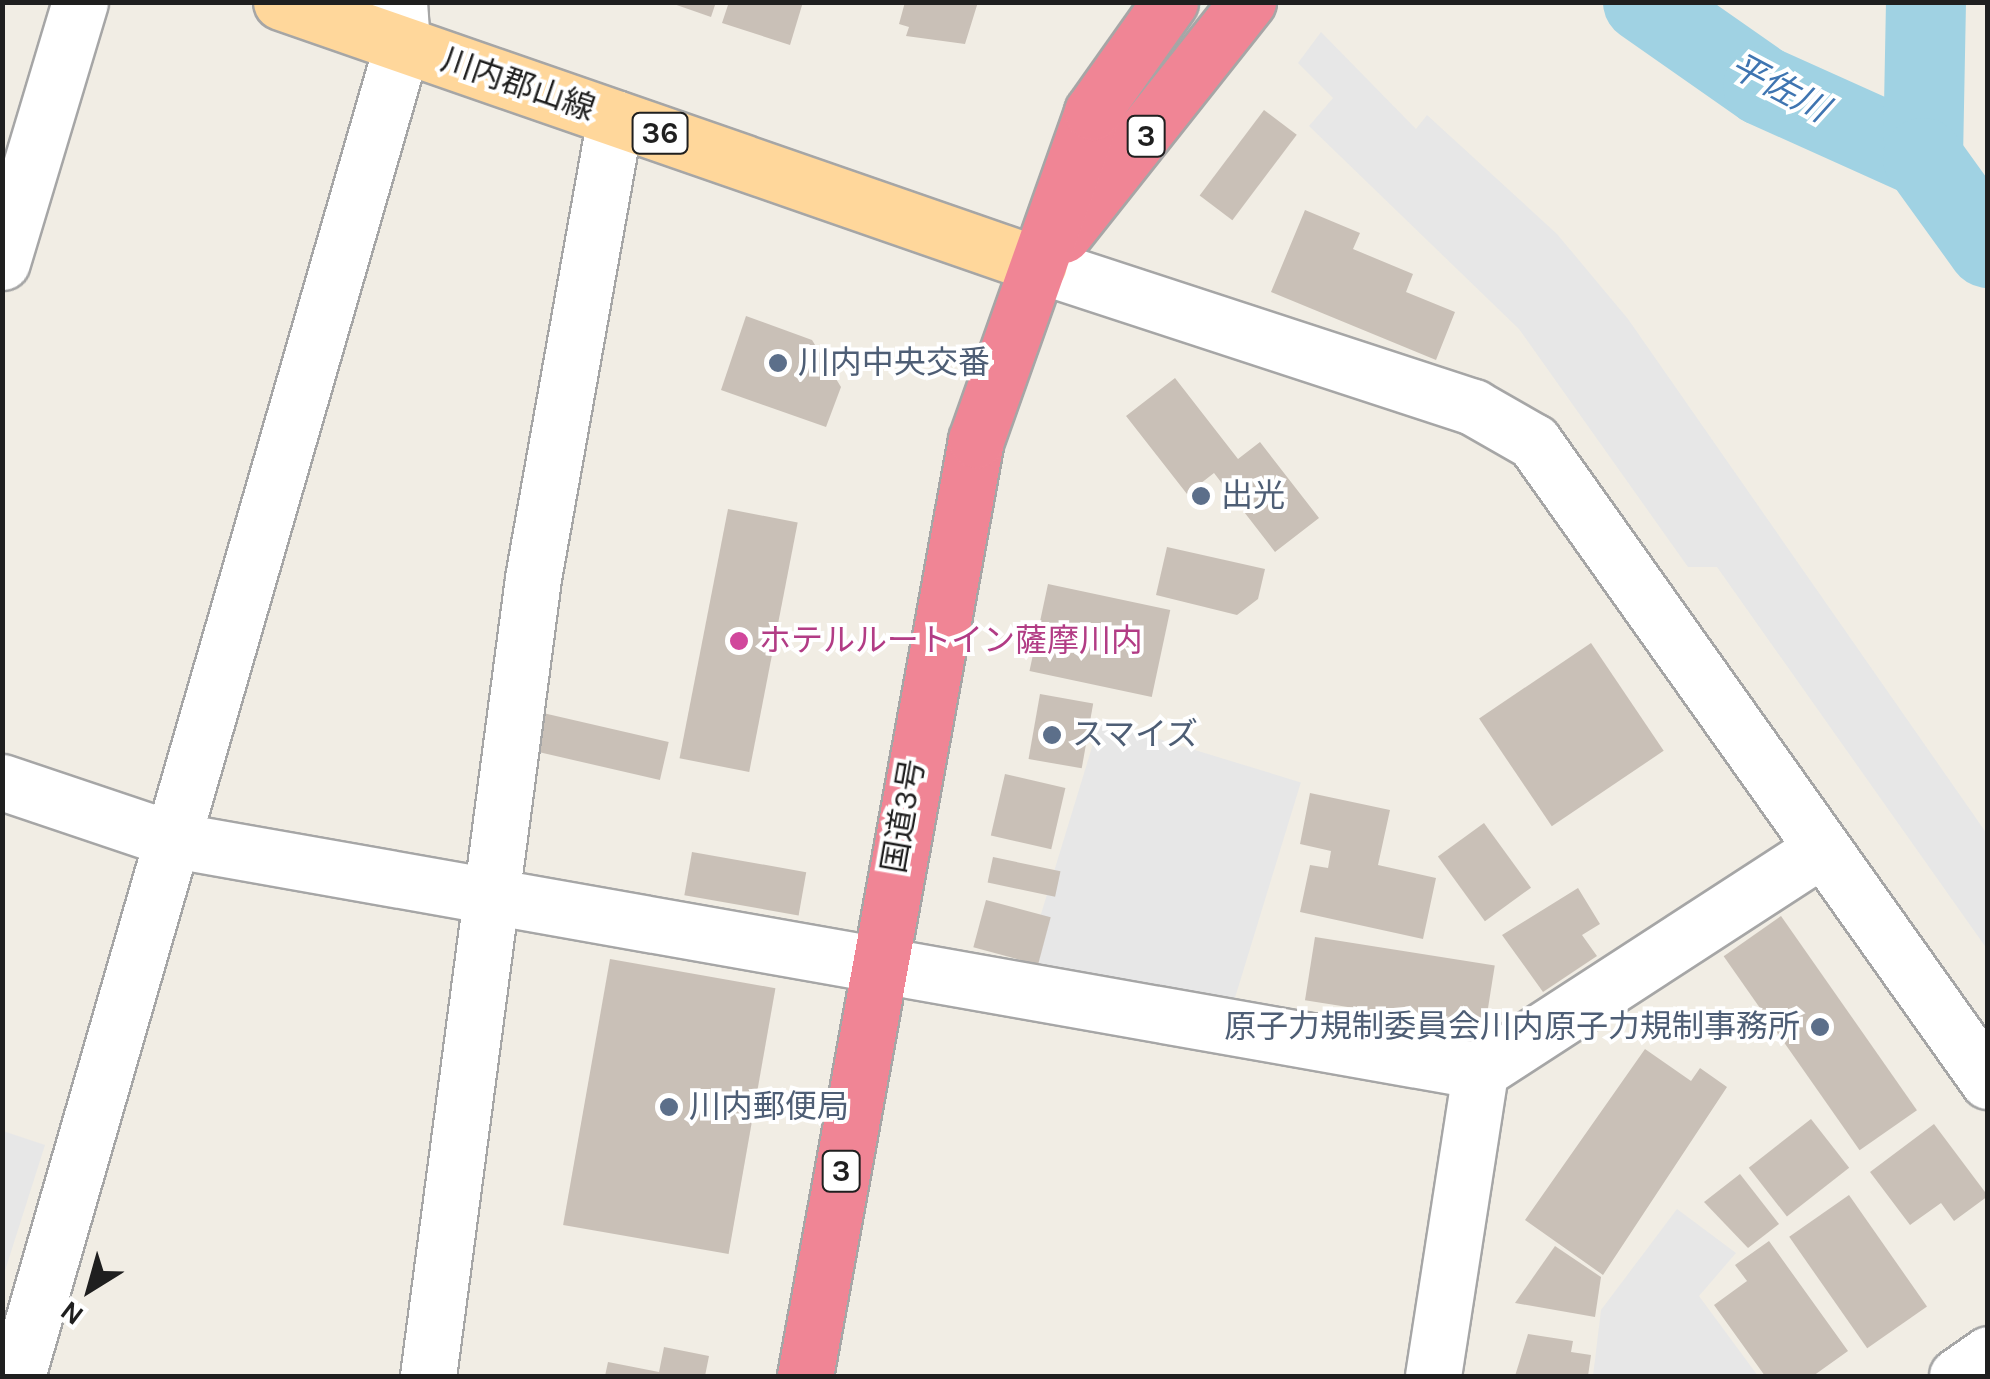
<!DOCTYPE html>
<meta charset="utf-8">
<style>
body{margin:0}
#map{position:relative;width:1990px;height:1379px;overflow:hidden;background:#f1ede4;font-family:Karla,"Noto Sans JP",sans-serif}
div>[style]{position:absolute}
.parking>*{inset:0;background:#e7e7e7;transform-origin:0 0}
.river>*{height:80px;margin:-40px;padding:0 40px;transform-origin:40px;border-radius:40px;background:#a0d2e3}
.building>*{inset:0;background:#c9c0b7;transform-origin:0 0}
.roads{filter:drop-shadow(2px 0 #a6a6a6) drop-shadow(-2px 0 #a6a6a6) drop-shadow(0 2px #a6a6a6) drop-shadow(0 -2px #a6a6a6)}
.minor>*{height:55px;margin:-27.5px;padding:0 27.5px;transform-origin:27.5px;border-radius:27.5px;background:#fff}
.major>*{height:55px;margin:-27.5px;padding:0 27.5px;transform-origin:27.5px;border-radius:27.5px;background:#ffd79b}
.highway>*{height:55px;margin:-27.5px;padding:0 27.5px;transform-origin:27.5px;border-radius:27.5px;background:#f08595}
.dots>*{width:28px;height:28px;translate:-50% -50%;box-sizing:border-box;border:5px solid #fff;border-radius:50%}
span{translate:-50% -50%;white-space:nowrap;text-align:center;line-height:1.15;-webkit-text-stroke:8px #fff;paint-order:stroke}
.shield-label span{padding:2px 8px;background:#fff;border:2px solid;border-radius:8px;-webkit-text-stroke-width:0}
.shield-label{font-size:30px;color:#1f1f1f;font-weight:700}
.street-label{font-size:32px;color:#1f1f1f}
.service-label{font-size:32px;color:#4e5e75}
.left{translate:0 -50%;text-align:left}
.right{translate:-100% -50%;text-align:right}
.hotel-label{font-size:32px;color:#b23c85}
.water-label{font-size:35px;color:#3f75b1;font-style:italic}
.frame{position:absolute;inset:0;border:5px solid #1f1f1f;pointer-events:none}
.north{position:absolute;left:40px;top:1239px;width:100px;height:100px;-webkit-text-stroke:8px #fff;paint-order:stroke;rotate:217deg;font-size:28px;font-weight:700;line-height:40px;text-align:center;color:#1f1f1f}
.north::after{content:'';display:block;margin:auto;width:35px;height:45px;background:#1f1f1f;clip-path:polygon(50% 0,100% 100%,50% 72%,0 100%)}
</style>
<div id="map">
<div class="parking">
<i style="clip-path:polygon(1321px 32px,1416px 129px,1427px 115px,1557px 234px,1628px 319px,1987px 834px,1987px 949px,1717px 567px,1688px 567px,1519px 329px,1309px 126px,1333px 98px,1298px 63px)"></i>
<i style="left:1100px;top:721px;width:210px;height:260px;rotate:17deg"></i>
<i style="clip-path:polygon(3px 1131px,45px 1145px,3px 1277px,2px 1131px)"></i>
<i style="clip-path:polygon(1677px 1209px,1736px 1253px,1699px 1296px,1758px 1376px,1593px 1376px,1601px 1310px)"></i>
</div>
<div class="river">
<i style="left:1643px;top:2px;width:146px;rotate:35deg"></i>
<i style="left:1763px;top:86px;width:175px;rotate:24.2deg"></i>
<i style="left:1926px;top:2px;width:156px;rotate:91.1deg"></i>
<i style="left:1923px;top:158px;width:111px;rotate:54.2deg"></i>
</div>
<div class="building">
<i style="clip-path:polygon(668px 2px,716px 2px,711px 17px)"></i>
<i style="clip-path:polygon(729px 2px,803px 2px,790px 45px,722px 23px)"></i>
<i style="clip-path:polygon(905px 2px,978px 2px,965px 44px,906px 36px,909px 27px,899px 24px)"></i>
<i style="left:1264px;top:110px;width:41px;height:107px;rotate:37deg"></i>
<i style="clip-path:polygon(1305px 210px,1360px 233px,1353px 249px,1413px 274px,1406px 292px,1455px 312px,1436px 360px,1271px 292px)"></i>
<i style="clip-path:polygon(746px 316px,812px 340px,841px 387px,826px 427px,721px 390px)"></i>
<i style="clip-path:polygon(1175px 378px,1238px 459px,1260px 442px,1319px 518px,1275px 552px,1214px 473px,1187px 494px,1126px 416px)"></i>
<i style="left:728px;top:509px;width:71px;height:254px;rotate:11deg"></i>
<i style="clip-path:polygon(1167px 547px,1265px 569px,1258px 599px,1237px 615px,1156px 595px)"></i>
<i style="left:1048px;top:584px;width:125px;height:89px;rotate:12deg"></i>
<i style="left:1591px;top:643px;width:130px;height:135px;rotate:56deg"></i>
<i style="left:1040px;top:694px;width:54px;height:66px;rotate:10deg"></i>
<i style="left:543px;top:713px;width:129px;height:39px;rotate:13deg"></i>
<i style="left:1005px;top:774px;width:62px;height:63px;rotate:13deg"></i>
<i style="clip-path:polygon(1310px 793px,1390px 810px,1378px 865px,1436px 878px,1423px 939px,1300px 912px,1310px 865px,1328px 868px,1331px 851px,1300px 844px)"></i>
<i style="left:1484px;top:823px;width:80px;height:57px;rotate:54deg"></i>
<i style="left:692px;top:852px;width:116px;height:44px;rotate:10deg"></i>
<i style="left:993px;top:857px;width:69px;height:26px;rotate:12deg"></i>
<i style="clip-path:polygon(1578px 888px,1600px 924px,1582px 935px,1597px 956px,1543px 992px,1502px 935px)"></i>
<i style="left:986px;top:900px;width:67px;height:49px;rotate:15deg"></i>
<i style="left:1781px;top:916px;width:237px;height:70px;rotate:55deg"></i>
<i style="left:1315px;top:937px;width:182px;height:64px;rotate:9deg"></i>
<i style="left:610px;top:959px;width:168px;height:270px;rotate:10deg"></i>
<i style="clip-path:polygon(1645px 1049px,1691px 1081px,1700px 1068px,1727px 1087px,1603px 1275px,1525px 1220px)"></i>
<i style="left:1811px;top:1119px;width:62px;height:79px;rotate:52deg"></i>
<i style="clip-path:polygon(1934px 1124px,1988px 1196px,1954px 1221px,1941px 1203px,1910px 1225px,1870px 1172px)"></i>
<i style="clip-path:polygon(1740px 1174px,1779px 1224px,1748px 1248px,1704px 1202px)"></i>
<i style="left:1849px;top:1195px;width:136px;height:73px;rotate:55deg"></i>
<i style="clip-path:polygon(1769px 1241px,1848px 1351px,1813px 1376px,1765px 1376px,1714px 1305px,1747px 1281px,1735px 1265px)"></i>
<i style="clip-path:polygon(1555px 1246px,1601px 1277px,1595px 1317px,1515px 1303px)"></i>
<i style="clip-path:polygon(1528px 1334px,1573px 1341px,1571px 1352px,1591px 1355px,1588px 1376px,1515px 1376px)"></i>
<i style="clip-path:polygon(664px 1347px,709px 1356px,705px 1376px,605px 1376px,608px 1362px,659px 1372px)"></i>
</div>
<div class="roads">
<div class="minor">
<i style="left:2px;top:262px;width:271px;rotate:-73.3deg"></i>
<i style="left:1039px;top:265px;width:457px;rotate:18.1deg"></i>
<i style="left:1473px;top:407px;width:70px;rotate:29.8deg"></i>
<i style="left:1534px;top:442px;width:784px;rotate:54.61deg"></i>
<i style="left:2px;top:782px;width:182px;rotate:18.6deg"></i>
<i style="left:174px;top:840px;width:1326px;rotate:10.03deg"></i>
<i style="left:1480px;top:1071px;width:404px;rotate:-33deg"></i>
<i style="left:17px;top:1376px;width:1386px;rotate:-73.87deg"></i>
<i style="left:402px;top:45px;width:43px;rotate:-94deg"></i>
<i style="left:428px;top:1376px;width:805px;rotate:-82.5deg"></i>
<i style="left:533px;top:578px;width:467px;rotate:-79.9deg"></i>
<i style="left:1433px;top:1376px;width:309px;rotate:-81.2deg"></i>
<i style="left:1957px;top:1376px;width:38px;rotate:-35deg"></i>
</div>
<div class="major">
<i style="left:281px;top:2px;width:802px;rotate:19.14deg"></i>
</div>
<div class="highway">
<i style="left:1063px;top:235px;width:298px;rotate:-51.6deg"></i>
<i style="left:805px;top:1376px;width:951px;rotate:-79.65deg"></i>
<i style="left:976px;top:440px;width:348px;rotate:-70.5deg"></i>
<i style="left:1092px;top:112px;width:135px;rotate:-54.7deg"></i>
</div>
</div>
<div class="dots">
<i style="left:778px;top:363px;background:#5c6f8a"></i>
<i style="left:1201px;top:496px;background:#5c6f8a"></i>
<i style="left:739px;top:641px;background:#d1479c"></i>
<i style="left:1052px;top:735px;background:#5c6f8a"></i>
<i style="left:1820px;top:1027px;background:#5c6f8a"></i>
<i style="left:669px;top:1107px;background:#5c6f8a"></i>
</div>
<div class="shield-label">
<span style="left:660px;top:133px">36</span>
<span style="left:1146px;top:136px">3</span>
<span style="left:841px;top:1171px">3</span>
</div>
<div class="street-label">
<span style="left:518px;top:85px;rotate:19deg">川内郡山線</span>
<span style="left:904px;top:816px;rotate:-80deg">国道3号</span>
</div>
<div class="service-label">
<span class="left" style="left:798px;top:363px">川内中央交番</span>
<span class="left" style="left:1221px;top:496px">出光</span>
<span class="left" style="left:1072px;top:735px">スマイズ</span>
<span class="right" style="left:1800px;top:1027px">原子力規制委員会川内原子力規制事務所</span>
<span class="left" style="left:689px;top:1107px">川内郵便局</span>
</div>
<div class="hotel-label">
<span class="left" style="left:759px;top:641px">ホテルルートイン薩摩川内</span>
</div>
<div class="water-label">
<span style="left:1779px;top:88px;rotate:28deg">平佐川</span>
</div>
<div class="frame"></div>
<div class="north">N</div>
</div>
